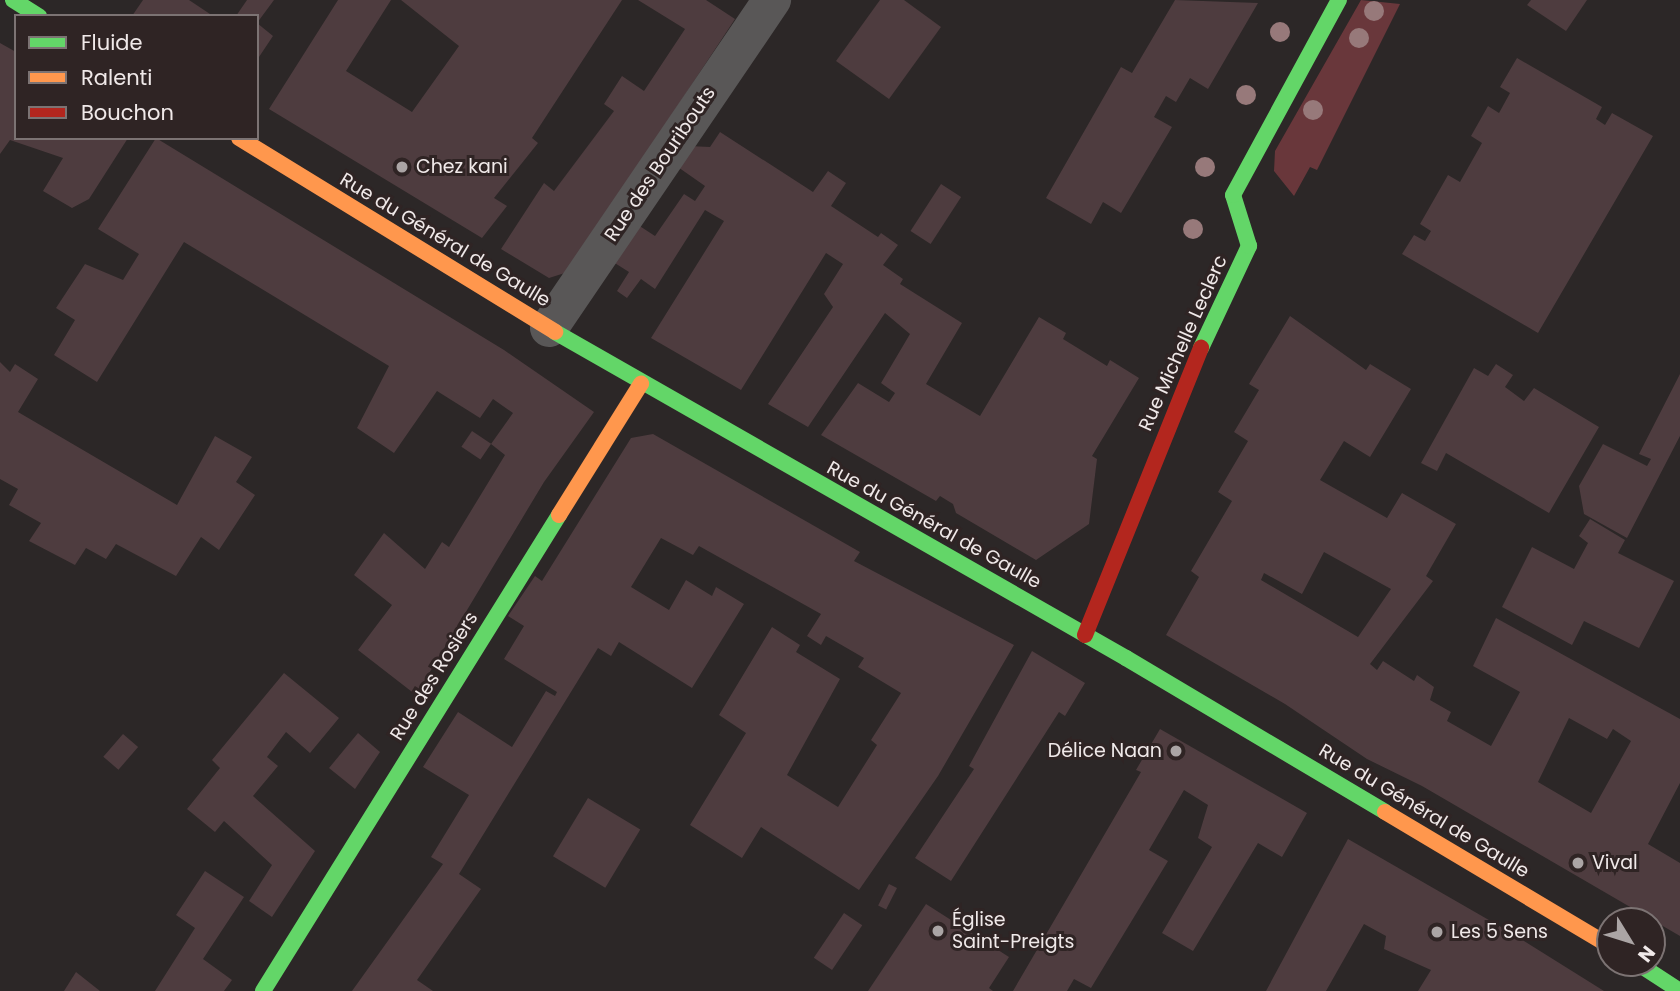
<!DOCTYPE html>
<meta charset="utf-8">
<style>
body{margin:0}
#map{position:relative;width:1680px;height:991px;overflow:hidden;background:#2c2727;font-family:Poppins,sans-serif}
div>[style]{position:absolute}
.green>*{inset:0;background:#69373b}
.building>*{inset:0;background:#4e3c3f;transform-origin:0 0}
.street>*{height:38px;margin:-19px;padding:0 19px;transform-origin:19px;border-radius:19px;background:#595757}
.fast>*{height:16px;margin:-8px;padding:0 8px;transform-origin:8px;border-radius:8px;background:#63d668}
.slow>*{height:16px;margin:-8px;padding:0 8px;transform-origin:8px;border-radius:8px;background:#ff974d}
.jam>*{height:16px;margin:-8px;padding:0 8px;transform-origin:8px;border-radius:8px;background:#b3261e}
.trees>*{width:20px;height:20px;margin:-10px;border-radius:50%;background:#97797a}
.dots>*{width:19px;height:19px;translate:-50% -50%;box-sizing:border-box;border:4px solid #2f2424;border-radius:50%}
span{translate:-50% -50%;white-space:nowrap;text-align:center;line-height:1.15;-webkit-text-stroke:6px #2f2424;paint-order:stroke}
.street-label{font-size:19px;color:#f0e9e9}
.poi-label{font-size:19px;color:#f0e9e9}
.left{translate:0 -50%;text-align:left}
.right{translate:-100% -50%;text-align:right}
.legend{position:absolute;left:14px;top:14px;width:245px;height:126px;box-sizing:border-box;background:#2f2424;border:2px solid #7c7373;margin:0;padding:9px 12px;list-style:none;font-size:21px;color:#f0e9e9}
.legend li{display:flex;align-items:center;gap:14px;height:35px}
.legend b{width:35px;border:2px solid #7c7373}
.north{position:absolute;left:1596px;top:907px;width:70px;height:70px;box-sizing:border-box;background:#2f2424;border:2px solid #7c7373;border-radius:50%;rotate:128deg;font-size:19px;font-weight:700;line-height:28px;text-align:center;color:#f0e9e9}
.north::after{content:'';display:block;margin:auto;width:24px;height:32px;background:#aba5a5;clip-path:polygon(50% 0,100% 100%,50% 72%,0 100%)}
</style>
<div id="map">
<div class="green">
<i style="clip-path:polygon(1361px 0,1400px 4px,1317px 170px,1310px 167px,1294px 196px,1274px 171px,1275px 151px)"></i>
</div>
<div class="building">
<i style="clip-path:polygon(143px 0,189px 0,213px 16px,132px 16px)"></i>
<i style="clip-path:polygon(247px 0,274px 0,257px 23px,273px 36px,257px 60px,257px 16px,236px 16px)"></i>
<i style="clip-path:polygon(338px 0,391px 0,346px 71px,412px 112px,459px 46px,401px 0,622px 0,532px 138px,538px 143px,494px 198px,507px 206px,482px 238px,269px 109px)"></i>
<i style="clip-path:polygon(638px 0,706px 0,735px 19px,568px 272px,549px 278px,501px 249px,544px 183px,554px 191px,614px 111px,604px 104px,622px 76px,644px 91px,685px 29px)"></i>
<i style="clip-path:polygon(880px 0,904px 0,941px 27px,889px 99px,836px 61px)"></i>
<i style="clip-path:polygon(1175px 0,1258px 3px,1208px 89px,1190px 78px,1176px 102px,1166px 96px,1154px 117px,1172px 127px,1121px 213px,1103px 202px,1091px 224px,1046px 198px,1121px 67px,1132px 73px)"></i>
<i style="clip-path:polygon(1531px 0,1587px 0,1566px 31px,1527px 5px)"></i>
<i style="clip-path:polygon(0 43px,16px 52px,16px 138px,128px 138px,89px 199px,72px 208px,43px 191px,63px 158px,10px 140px,0 154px)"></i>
<i style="clip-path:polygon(1517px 58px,1602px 107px,1596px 119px,1605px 125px,1612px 113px,1653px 136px,1538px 333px,1402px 254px,1414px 235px,1425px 241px,1431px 231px,1420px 224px,1448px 175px,1460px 182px,1482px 143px,1471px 136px,1488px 106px,1499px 113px,1510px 93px,1500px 87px)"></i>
<i style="clip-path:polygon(720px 132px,813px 192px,828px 171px,846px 183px,831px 206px,878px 237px,881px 233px,898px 245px,883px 265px,903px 279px,900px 284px,962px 323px,926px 384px,980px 416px,1039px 317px,1066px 333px,1063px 339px,1107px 366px,1110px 360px,1139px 378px,1092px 456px,1097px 459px,1089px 524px,1036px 560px,956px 513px,953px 504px,940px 496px,936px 501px,821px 435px,858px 383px,889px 402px,895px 393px,881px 383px,910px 334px,885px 313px,808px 427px,768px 404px,833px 307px,824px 294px,843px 264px,826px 253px,741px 390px,651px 338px,724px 221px,705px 210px,655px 289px,641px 279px,627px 298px,617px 291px,629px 272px,610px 260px,635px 223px,655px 236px,684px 194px,695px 201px,705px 186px,675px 165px,688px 146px,710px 147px)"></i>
<i style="clip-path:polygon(156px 138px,504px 350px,594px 412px,544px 482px,416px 695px,358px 650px,392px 605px,354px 575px,384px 533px,425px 569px,442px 542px,449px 547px,505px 455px,491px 444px,513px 413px,493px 399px,480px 418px,437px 391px,394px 453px,357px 428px,389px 366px,184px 242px,97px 382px,54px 355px,75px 320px,56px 308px,85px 264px,123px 280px,139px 254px,98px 229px)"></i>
<i style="left:941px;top:184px;width:24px;height:56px;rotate:33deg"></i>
<i style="clip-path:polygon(evenodd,1290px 316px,1366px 370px,1370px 364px,1411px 389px,1370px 457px,1344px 441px,1320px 480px,1387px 518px,1402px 493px,1456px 524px,1426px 576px,1433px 581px,1370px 664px,1377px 670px,1383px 661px,1414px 681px,1417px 675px,1434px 687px,1430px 700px,1451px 712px,1447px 721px,1491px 746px,1520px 692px,1473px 666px,1496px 618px,1680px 719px,1680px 783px,1648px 844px,1680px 863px,1680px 936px,1422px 786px,1367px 759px,1285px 704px,1166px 635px,1199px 577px,1191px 571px,1232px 501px,1218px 492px,1248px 441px,1234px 432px,1259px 390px,1249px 384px,1290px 316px,1324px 552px,1391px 589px,1358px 637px,1261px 580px,1264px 573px,1302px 594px,1324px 552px,1290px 316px,1569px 718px,1607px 739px,1613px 729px,1631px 741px,1591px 813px,1538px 782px,1569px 718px)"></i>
<i style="clip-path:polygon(0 362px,10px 372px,15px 364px,38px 379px,18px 412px,177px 505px,215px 436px,252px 457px,236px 482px,255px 495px,219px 550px,201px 537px,176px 576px,116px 544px,106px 559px,86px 548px,75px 565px,29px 541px,41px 523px,9px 505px,18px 489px,0 479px)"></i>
<i style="clip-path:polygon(1496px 364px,1513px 375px,1505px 387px,1524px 401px,1534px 388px,1599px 427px,1549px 513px,1446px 453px,1437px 471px,1421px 463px,1474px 368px,1488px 376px)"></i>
<i style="clip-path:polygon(1680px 374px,1680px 436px,1627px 538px,1584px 514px,1579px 486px,1603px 444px,1647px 466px,1651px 459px,1639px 454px)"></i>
<i style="left:472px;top:431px;width:23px;height:19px;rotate:34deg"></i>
<i style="clip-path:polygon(653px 434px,860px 552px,854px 561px,1014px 645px,938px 776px,859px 890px,761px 827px,742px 858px,690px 825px,746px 733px,719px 715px,772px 627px,800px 645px,796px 652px,840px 679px,787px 775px,838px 807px,877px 745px,871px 740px,901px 693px,858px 667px,864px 658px,826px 636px,821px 645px,807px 636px,821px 614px,699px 546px,693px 555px,661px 538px,631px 587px,669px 610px,686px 580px,712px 596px,716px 587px,744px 604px,692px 688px,619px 642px,611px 656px,598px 648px,459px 874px,481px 889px,417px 980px,433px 991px,352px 991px,443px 864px,431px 857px,469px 795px,423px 767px,458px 712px,512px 747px,546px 691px,555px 696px,557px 692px,504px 659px,524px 626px,508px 616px,535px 576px,542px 581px,631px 438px)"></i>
<i style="clip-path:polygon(1590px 519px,1625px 540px,1618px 553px,1674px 581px,1639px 648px,1584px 621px,1572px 645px,1502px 607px,1532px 547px,1574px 569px,1588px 543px,1579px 536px)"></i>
<i style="clip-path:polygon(1032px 651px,1085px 683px,1065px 716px,1059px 712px,951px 881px,915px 858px,974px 769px,969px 766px)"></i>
<i style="clip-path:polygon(284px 673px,339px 718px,310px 753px,286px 732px,267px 757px,278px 766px,253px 796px,315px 851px,272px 917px,249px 901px,272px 865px,224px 821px,215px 832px,187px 809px,220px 768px,212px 760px)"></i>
<i style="clip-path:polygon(1160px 729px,1307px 813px,1282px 857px,1258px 843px,1193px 951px,1162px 933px,1212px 847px,1198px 838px,1208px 805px,1184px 790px,1149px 850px,1168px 861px,1091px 988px,1074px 979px,1067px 991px,1013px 991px,1141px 772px,1136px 770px)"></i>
<i style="clip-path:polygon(358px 733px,380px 752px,355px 789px,329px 768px)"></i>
<i style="left:123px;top:734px;width:20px;height:30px;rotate:41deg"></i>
<i style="left:588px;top:798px;width:61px;height:68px;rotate:31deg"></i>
<i style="clip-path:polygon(1348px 839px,1508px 931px,1604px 991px,1418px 991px,1431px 970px,1384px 949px,1386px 936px,1364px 924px,1326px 991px,1266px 991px)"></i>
<i style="clip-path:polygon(205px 871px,244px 897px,203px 959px,232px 980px,224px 991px,155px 991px,195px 928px,176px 915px)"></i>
<i style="left:889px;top:884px;width:9px;height:24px;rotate:27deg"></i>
<i style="clip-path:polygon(926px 904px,1009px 957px,989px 988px,993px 991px,868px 991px)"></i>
<i style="left:844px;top:913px;width:22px;height:54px;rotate:34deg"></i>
<i style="clip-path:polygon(76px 972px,100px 991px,64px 991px)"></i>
</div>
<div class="street">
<i style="left:549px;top:328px;width:397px;rotate:-55.8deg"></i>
</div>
<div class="fast">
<i style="left:13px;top:0;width:31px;rotate:32deg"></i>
<i style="left:555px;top:332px;width:658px;rotate:29.72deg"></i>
<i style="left:1126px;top:658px;width:301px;rotate:30.7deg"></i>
<i style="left:1201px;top:348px;width:113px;rotate:-64.8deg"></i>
<i style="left:1249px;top:246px;width:53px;rotate:-107.4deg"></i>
<i style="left:1233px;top:195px;width:222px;rotate:-61.5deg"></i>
<i style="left:1637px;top:963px;width:51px;rotate:33.1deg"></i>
<i style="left:263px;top:991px;width:561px;rotate:-58.12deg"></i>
</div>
<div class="slow">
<i style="left:239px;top:138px;width:371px;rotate:31.5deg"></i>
<i style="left:559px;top:515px;width:155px;rotate:-58deg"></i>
<i style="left:1385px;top:812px;width:262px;rotate:30.8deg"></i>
</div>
<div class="jam">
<i style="left:1085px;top:635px;width:310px;rotate:-68deg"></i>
</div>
<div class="trees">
<i style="left:1374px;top:11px"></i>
<i style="left:1280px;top:32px"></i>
<i style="left:1359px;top:38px"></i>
<i style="left:1246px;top:95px"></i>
<i style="left:1313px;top:110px"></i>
<i style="left:1205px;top:167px"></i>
<i style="left:1193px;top:229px"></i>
</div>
<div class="dots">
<i style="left:402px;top:167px;background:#aba5a5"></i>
<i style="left:1176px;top:751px;background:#aba5a5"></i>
<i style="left:1578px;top:863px;background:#aba5a5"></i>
<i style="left:938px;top:931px;background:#aba5a5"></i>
<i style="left:1437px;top:932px;background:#aba5a5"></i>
</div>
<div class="street-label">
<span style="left:660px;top:164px;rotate:-56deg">Rue des Bouribouts</span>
<span style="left:445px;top:240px;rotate:31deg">Rue du Général de Gaulle</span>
<span style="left:1183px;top:343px;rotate:-66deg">Rue Michelle Leclerc</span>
<span style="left:934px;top:525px;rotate:29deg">Rue du Général de Gaulle</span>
<span style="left:434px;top:676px;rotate:-58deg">Rue des Rosiers</span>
<span style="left:1424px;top:811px;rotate:31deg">Rue du Général de Gaulle</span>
</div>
<div class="poi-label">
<span class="left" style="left:416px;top:167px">Chez kani</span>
<span class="right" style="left:1162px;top:751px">Délice Naan</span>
<span class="left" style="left:1592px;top:863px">Vival</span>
<span class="left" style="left:952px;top:931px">Église<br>Saint-Preigts</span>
<span class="left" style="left:1451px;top:932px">Les 5 Sens</span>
</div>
<ul class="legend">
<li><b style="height:9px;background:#63d668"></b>Fluide</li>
<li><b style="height:9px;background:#ff974d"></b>Ralenti</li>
<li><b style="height:9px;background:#b3261e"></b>Bouchon</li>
</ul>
<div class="north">N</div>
</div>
